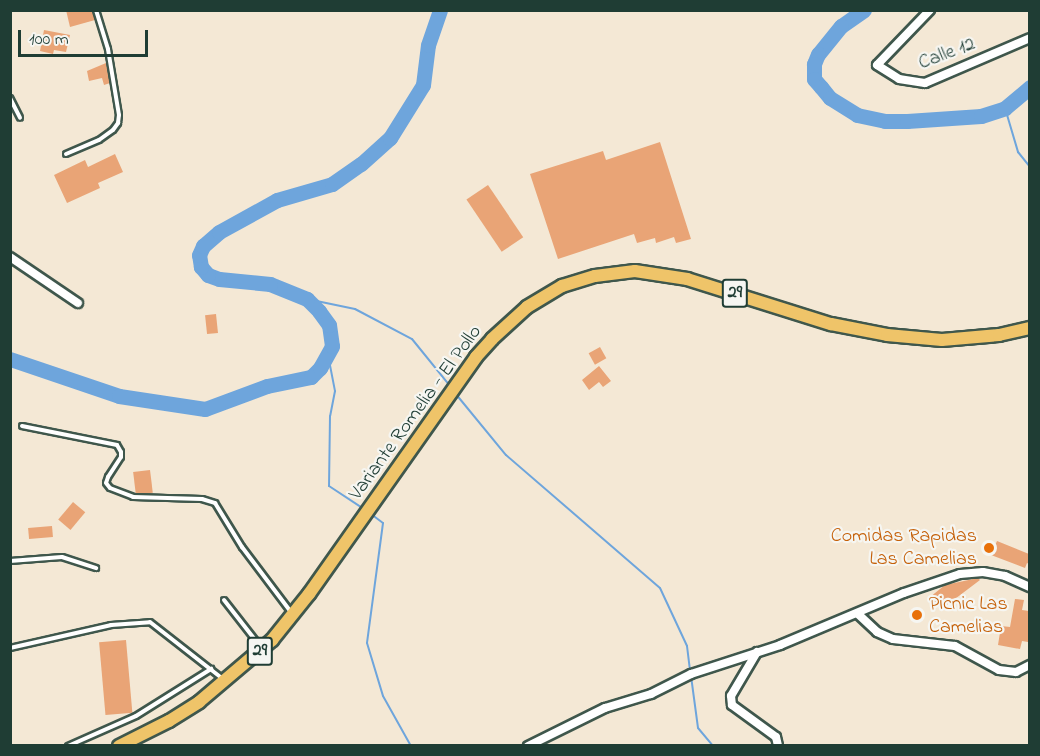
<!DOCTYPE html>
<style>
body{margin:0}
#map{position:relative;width:1040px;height:756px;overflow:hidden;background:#f4e8d5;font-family:"Indie Flower",sans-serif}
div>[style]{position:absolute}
.stream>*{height:2px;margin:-1px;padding:0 1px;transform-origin:1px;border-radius:1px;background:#6ea5dc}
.river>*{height:15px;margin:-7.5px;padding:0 7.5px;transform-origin:7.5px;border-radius:7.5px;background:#6ea5dc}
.building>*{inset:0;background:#e9a476;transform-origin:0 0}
.roads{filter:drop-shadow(2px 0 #3f574c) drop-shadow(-2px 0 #3f574c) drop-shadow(0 2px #3f574c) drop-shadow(0 -2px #3f574c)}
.service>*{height:4px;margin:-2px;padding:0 2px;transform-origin:2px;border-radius:2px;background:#fff}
.minor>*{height:8px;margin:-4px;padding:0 4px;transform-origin:4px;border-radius:4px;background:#fff}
.trunk>*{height:12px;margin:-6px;padding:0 6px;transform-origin:6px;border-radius:6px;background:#efc469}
.dots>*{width:16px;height:16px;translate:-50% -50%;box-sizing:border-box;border:3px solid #f6f6f2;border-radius:50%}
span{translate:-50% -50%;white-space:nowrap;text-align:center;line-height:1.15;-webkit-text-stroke:4.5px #f6f6f2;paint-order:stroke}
.shield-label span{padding:2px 4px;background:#f6f6f2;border:2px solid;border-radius:4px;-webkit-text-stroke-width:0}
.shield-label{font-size:18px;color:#1f3d34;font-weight:700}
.street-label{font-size:20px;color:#1f3d34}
.food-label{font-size:20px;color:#c56008}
.right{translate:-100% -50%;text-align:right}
.left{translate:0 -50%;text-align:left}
.frame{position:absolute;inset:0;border:12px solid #1f3d34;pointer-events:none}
.scale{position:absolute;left:18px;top:30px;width:130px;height:27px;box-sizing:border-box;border:3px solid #1f3d34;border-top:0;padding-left:8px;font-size:18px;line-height:21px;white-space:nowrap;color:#1f3d34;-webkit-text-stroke:4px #f6f6f2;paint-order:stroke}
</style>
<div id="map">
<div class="stream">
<i style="left:1005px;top:108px;width:46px;rotate:73.5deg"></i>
<i style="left:1018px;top:152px;width:19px;rotate:51deg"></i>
<i style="left:307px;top:299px;width:49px;rotate:11.8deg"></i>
<i style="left:355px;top:309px;width:64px;rotate:27.8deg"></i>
<i style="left:412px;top:339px;width:60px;rotate:51deg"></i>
<i style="left:328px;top:355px;width:37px;rotate:79deg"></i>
<i style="left:335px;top:391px;width:25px;rotate:101deg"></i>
<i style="left:330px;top:416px;width:70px;rotate:90.8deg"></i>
<i style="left:329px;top:486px;width:42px;rotate:33.3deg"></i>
<i style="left:455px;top:393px;width:80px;rotate:50.6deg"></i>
<i style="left:506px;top:455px;width:203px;rotate:40.8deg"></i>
<i style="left:660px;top:588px;width:64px;rotate:65deg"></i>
<i style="left:687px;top:646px;width:25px;rotate:83deg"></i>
<i style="left:371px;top:514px;width:15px;rotate:37deg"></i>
<i style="left:383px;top:523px;width:121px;rotate:97.6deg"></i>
<i style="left:367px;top:643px;width:55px;rotate:73.2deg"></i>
<i style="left:383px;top:696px;width:57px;rotate:60.8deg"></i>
<i style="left:691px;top:676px;width:52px;rotate:82.3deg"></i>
<i style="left:698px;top:728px;width:23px;rotate:50deg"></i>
</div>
<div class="river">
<i style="left:864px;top:10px;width:28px;rotate:145deg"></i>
<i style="left:841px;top:26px;width:36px;rotate:129deg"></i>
<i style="left:818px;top:54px;width:11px;rotate:112deg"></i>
<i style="left:814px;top:64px;width:15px;rotate:90deg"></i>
<i style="left:814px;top:79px;width:11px;rotate:49deg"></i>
<i style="left:821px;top:87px;width:14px;rotate:51deg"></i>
<i style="left:830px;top:98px;width:32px;rotate:32deg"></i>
<i style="left:857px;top:115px;width:29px;rotate:12deg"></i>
<i style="left:885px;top:121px;width:22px"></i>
<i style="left:907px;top:121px;width:74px;rotate:-3.9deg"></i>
<i style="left:981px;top:116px;width:25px;rotate:-18deg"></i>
<i style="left:1005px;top:108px;width:33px;rotate:-40deg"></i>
<i style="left:10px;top:359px;width:115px;rotate:18.7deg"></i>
<i style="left:119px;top:396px;width:87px;rotate:8.6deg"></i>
<i style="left:205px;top:409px;width:66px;rotate:-20.4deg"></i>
<i style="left:267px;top:386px;width:45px;rotate:-11.6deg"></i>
<i style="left:311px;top:377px;width:13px;rotate:-45deg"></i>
<i style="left:320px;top:368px;width:25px;rotate:-61deg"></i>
<i style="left:332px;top:346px;width:21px;rotate:-98deg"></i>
<i style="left:329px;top:325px;width:17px;rotate:-126deg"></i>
<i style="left:319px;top:311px;width:17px;rotate:-135deg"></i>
<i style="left:307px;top:299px;width:40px;rotate:-158deg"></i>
<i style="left:270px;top:284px;width:51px;rotate:-174.4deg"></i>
<i style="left:219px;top:279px;width:12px;rotate:-160deg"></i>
<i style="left:208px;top:275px;width:11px;rotate:-131deg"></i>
<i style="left:201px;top:267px;width:12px;rotate:-99deg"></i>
<i style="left:199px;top:255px;width:10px;rotate:-66deg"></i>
<i style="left:203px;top:246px;width:21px;rotate:-41deg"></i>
<i style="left:219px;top:232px;width:66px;rotate:-28.9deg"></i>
<i style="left:277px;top:200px;width:57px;rotate:-16.2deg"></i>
<i style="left:332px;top:184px;width:35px;rotate:-35deg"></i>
<i style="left:361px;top:164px;width:39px;rotate:-42deg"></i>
<i style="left:390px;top:138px;width:62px;rotate:-58.1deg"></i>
<i style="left:423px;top:85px;width:40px;rotate:-82.9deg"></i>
<i style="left:428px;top:45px;width:37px;rotate:-71deg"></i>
</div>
<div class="building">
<i style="clip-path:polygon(66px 10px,92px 10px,95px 20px,70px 27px)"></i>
<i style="clip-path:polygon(44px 30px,70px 35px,66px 52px,54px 50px,53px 54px,40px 51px)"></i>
<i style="clip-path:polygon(106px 63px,110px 83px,104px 85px,102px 78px,89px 81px,87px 71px)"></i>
<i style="clip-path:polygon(660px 142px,691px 239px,676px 243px,674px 237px,656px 243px,655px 238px,637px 243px,634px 234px,558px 259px,530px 174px,603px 151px,606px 160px)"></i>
<i style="clip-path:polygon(115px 154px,123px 172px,98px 183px,100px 188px,67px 203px,54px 175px,85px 160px,88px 167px)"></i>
<i style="left:488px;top:185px;width:63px;height:26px;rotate:56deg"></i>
<i style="left:216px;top:314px;width:19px;height:11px;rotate:84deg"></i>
<i style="left:600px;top:347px;width:13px;height:13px;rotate:61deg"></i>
<i style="clip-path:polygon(599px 366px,611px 381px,603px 387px,599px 382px,589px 390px,582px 380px)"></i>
<i style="left:150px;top:470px;width:23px;height:17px;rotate:83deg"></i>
<i style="left:73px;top:502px;width:16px;height:23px;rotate:40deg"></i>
<i style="left:52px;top:526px;width:11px;height:24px;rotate:85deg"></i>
<i style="clip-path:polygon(997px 541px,1029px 554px,1029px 564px,1027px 563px,1025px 568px,991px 555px)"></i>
<i style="clip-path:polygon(978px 578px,980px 580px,947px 605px,945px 601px,938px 607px,930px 597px,945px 585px)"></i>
<i style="clip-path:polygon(1015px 599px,1024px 600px,1022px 610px,1029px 611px,1028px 642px,1022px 641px,1020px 649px,998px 645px,1001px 626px,1010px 627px)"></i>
<i style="left:126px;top:640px;width:73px;height:27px;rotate:85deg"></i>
</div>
<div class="roads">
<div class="service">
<i style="left:10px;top:98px;width:22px;rotate:63deg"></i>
<i style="left:66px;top:154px;width:36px;rotate:-23deg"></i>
<i style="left:99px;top:140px;width:17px;rotate:-36deg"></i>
<i style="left:113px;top:130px;width:9px;rotate:-54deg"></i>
<i style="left:118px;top:123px;width:8px;rotate:-83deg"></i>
<i style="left:119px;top:115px;width:67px;rotate:-99.5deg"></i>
<i style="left:108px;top:49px;width:41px;rotate:-107.1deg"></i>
<i style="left:22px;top:426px;width:97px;rotate:11.3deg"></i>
<i style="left:117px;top:445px;width:8px;rotate:60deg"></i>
<i style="left:121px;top:452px;width:5px;rotate:90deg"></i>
<i style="left:121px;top:457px;width:24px;rotate:123deg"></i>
<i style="left:108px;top:477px;width:6px;rotate:108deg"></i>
<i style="left:106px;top:483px;width:6px;rotate:51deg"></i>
<i style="left:110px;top:488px;width:25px;rotate:21deg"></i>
<i style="left:133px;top:497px;width:69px;rotate:1.7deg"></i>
<i style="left:202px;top:499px;width:14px;rotate:17deg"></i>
<i style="left:215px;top:503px;width:52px;rotate:58.5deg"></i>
<i style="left:242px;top:547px;width:81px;rotate:53deg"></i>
<i style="left:10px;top:561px;width:52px;rotate:-4.4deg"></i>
<i style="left:62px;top:557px;width:36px;rotate:18deg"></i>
<i style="left:224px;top:600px;width:58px;rotate:52deg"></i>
<i style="left:10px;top:648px;width:104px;rotate:-12.8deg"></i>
<i style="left:111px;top:625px;width:39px;rotate:-4deg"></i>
<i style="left:150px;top:622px;width:93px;rotate:38deg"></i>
<i style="left:68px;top:746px;width:74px;rotate:-23.8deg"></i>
<i style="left:136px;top:716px;width:89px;rotate:-32.1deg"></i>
</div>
<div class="minor">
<i style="left:930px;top:10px;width:76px;rotate:133.9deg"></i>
<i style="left:877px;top:65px;width:26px;rotate:32deg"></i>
<i style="left:899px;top:79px;width:26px;rotate:9deg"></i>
<i style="left:925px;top:83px;width:114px;rotate:-23.2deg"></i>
<i style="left:10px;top:257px;width:82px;rotate:34.1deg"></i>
<i style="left:858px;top:614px;width:26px;rotate:43deg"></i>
<i style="left:877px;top:632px;width:17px;rotate:24deg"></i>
<i style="left:893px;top:639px;width:62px;rotate:6.4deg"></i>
<i style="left:955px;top:646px;width:50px;rotate:28.6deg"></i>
<i style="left:999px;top:670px;width:17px;rotate:7deg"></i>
<i style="left:1016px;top:672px;width:16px;rotate:-27deg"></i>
<i style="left:757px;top:652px;width:51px;rotate:120.6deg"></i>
<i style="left:731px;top:696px;width:9px;rotate:84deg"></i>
<i style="left:732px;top:705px;width:54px;rotate:36deg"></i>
<i style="left:776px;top:737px;width:9px;rotate:77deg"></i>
<i style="left:528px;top:746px;width:86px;rotate:-26.3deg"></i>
<i style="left:605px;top:708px;width:48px;rotate:-16.9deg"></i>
<i style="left:651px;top:694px;width:45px;rotate:-26.6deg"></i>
<i style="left:691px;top:674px;width:94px;rotate:-18deg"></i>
<i style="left:780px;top:645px;width:134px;rotate:-22.8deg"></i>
<i style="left:904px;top:593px;width:59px;rotate:-18.7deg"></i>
<i style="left:960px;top:574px;width:23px;rotate:-5deg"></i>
<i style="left:983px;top:572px;width:22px;rotate:10deg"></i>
<i style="left:1005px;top:576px;width:27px;rotate:24deg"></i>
</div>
<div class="trunk">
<i style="left:119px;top:746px;width:56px;rotate:-26.6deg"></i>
<i style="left:169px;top:721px;width:36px;rotate:-32deg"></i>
<i style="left:199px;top:702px;width:96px;rotate:-40.3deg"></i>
<i style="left:272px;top:640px;width:59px;rotate:-51.2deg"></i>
<i style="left:309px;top:594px;width:290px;rotate:-54.8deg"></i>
<i style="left:476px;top:357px;width:24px;rotate:-48deg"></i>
<i style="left:492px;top:339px;width:47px;rotate:-42.4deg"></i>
<i style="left:527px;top:307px;width:41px;rotate:-31deg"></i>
<i style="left:562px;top:286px;width:34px;rotate:-17deg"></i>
<i style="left:595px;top:276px;width:40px;rotate:-7.1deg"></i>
<i style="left:635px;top:271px;width:53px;rotate:8.7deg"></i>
<i style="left:687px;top:279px;width:151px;rotate:17.4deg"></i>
<i style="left:831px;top:324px;width:57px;rotate:11.1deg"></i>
<i style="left:887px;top:335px;width:55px;rotate:5.2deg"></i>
<i style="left:942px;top:340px;width:57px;rotate:-5deg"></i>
<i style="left:999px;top:335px;width:32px;rotate:-13deg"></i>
</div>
</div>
<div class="dots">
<i style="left:989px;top:548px;background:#e8710a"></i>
<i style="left:917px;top:615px;background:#e8710a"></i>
</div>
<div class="shield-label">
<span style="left:735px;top:293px">29</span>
<span style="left:260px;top:651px">29</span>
</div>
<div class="street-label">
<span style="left:947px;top:54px;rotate:-21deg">Calle 12</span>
<span style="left:416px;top:413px;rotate:-54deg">Variante Romelia - El Pollo</span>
</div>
<div class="food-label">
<span class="right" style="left:977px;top:548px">Comidas Rapidas<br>Las Camelias</span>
<span class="left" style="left:929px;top:616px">Picnic Las<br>Camelias</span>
</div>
<div class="frame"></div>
<div class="scale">100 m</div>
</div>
